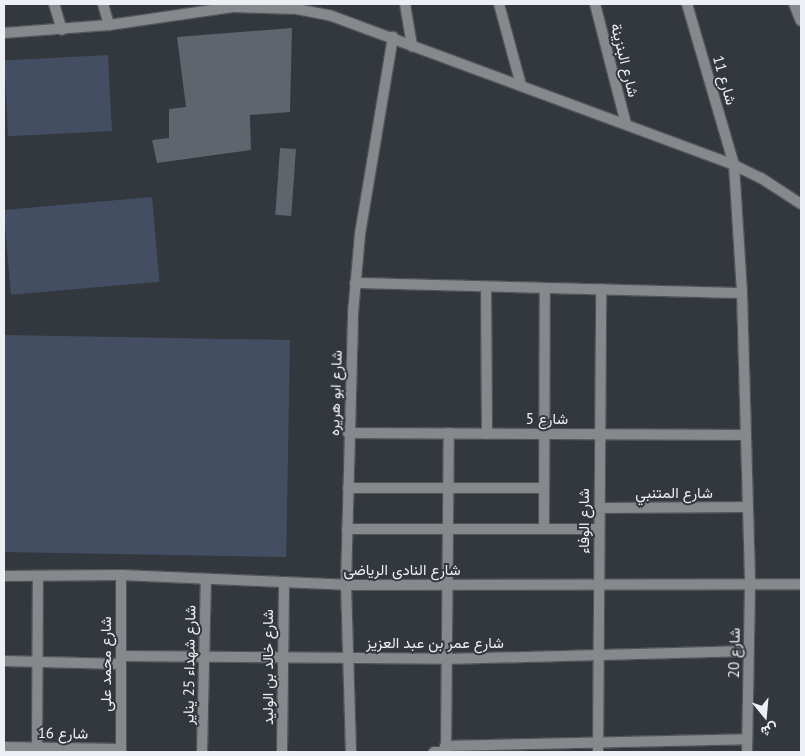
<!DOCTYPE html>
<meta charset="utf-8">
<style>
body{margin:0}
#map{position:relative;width:805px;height:756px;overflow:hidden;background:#33373e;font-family:"PT Sans",Vazirmatn,sans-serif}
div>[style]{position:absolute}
.green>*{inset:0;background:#434e63;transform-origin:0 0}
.building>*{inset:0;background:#60646c;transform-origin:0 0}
.roads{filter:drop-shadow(1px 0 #51545b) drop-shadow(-1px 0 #51545b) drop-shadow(0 1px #51545b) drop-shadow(0 -1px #51545b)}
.minor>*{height:10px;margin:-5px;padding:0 5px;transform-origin:5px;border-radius:5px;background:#87888c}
span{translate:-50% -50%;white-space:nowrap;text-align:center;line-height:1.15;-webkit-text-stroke:4px #33373e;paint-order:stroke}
.street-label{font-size:15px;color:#edeff4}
.frame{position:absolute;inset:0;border:5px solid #edeff4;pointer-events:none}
.north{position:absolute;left:740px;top:691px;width:50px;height:50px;-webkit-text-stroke:4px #33373e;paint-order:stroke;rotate:163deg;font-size:14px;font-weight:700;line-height:20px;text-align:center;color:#edeff4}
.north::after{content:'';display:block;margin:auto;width:18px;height:22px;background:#edeff4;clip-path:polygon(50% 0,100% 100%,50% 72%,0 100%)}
</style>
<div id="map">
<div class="green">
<i style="left:108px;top:55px;width:76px;height:104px;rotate:87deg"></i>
<i style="left:152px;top:197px;width:85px;height:149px;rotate:85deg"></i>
<i style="left:290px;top:340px;width:217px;height:286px;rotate:91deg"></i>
</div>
<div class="building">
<i style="clip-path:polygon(292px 28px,290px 112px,250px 115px,251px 150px,157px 163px,152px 140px,169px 138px,169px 109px,186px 107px,177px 37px)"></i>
<i style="left:280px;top:148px;width:16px;height:67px;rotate:4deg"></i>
</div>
<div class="roads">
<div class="minor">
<i style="left:54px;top:4px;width:27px;rotate:73deg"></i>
<i style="left:103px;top:4px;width:22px;rotate:74deg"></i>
<i style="left:405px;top:4px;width:43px;rotate:80.5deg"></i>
<i style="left:499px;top:4px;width:84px;rotate:74.8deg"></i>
<i style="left:595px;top:4px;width:124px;rotate:75.5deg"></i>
<i style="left:687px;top:4px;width:168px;rotate:73.7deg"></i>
<i style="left:734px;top:165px;width:128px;rotate:86.4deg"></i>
<i style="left:742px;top:293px;width:291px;rotate:88.4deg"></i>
<i style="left:750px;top:584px;width:168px;rotate:91deg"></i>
<i style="left:794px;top:4px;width:18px;rotate:68deg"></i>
<i style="left:4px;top:33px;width:105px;rotate:-4.4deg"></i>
<i style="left:109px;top:25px;width:125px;rotate:-8.3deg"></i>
<i style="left:233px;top:7px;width:64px;rotate:1.8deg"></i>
<i style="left:297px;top:9px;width:33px;rotate:11deg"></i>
<i style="left:329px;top:15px;width:432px;rotate:20.3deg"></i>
<i style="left:734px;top:165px;width:30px;rotate:26deg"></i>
<i style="left:761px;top:178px;width:48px;rotate:33deg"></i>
<i style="left:355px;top:283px;width:387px;rotate:1.5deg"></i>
<i style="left:486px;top:287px;width:147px;rotate:89.6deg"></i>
<i style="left:348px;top:433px;width:398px;rotate:0.3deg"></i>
<i style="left:348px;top:488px;width:196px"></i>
<i style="left:600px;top:508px;width:148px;rotate:-0.4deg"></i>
<i style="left:347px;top:529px;width:252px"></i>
<i style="left:544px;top:529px;width:241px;rotate:-89.8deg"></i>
<i style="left:121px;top:575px;width:177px;rotate:90deg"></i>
<i style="left:4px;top:576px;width:117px;rotate:-0.5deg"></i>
<i style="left:121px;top:575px;width:225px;rotate:2.5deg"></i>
<i style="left:346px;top:585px;width:455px;rotate:-0.1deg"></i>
<i style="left:121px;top:656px;width:326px;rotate:0.5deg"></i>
<i style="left:447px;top:659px;width:302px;rotate:-1.5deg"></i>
<i style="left:4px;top:661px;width:117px;rotate:1.5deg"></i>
<i style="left:445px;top:746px;width:302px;rotate:-1.3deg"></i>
<i style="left:4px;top:747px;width:117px;rotate:1deg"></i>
<i style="left:37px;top:752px;width:176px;rotate:-89.7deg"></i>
<i style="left:202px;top:752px;width:173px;rotate:-88.7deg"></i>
<i style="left:282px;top:752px;width:170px;rotate:-89.3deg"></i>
<i style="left:351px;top:752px;width:167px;rotate:-91.7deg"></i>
<i style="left:346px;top:585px;width:272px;rotate:-88.5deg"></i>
<i style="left:353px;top:313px;width:79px;rotate:-84.9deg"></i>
<i style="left:360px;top:234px;width:200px;rotate:-80.5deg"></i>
<i style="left:434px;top:752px;width:12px"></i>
<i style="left:446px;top:752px;width:319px;rotate:-89.5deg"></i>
<i style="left:598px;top:752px;width:463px;rotate:-89.6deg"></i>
</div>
</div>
<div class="street-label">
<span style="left:625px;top:60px;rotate:76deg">شارع البنزينة</span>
<span style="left:725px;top:80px;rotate:74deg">شارع 11</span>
<span style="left:335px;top:393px;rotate:-88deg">شارع ابو هريره</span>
<span style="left:547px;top:419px">شارع 5</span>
<span style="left:674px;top:493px">شارع المتنبي</span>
<span style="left:584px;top:521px;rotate:-90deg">شارع الوفاء</span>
<span style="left:402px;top:570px">شارع النادى الرياضى</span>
<span style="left:435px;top:643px">شارع عمر بن عبد العزيز</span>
<span style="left:734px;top:653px;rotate:-89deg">شارع 20</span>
<span style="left:106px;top:664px;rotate:-90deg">شارع محمد على</span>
<span style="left:189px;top:665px;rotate:-89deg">شارع شهداء 25 يناير</span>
<span style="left:268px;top:667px;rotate:-90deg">شارع خالد بن الوليد</span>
<span style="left:63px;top:733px;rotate:1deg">شارع 16</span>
</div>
<div class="frame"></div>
<div class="north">ش</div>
</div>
